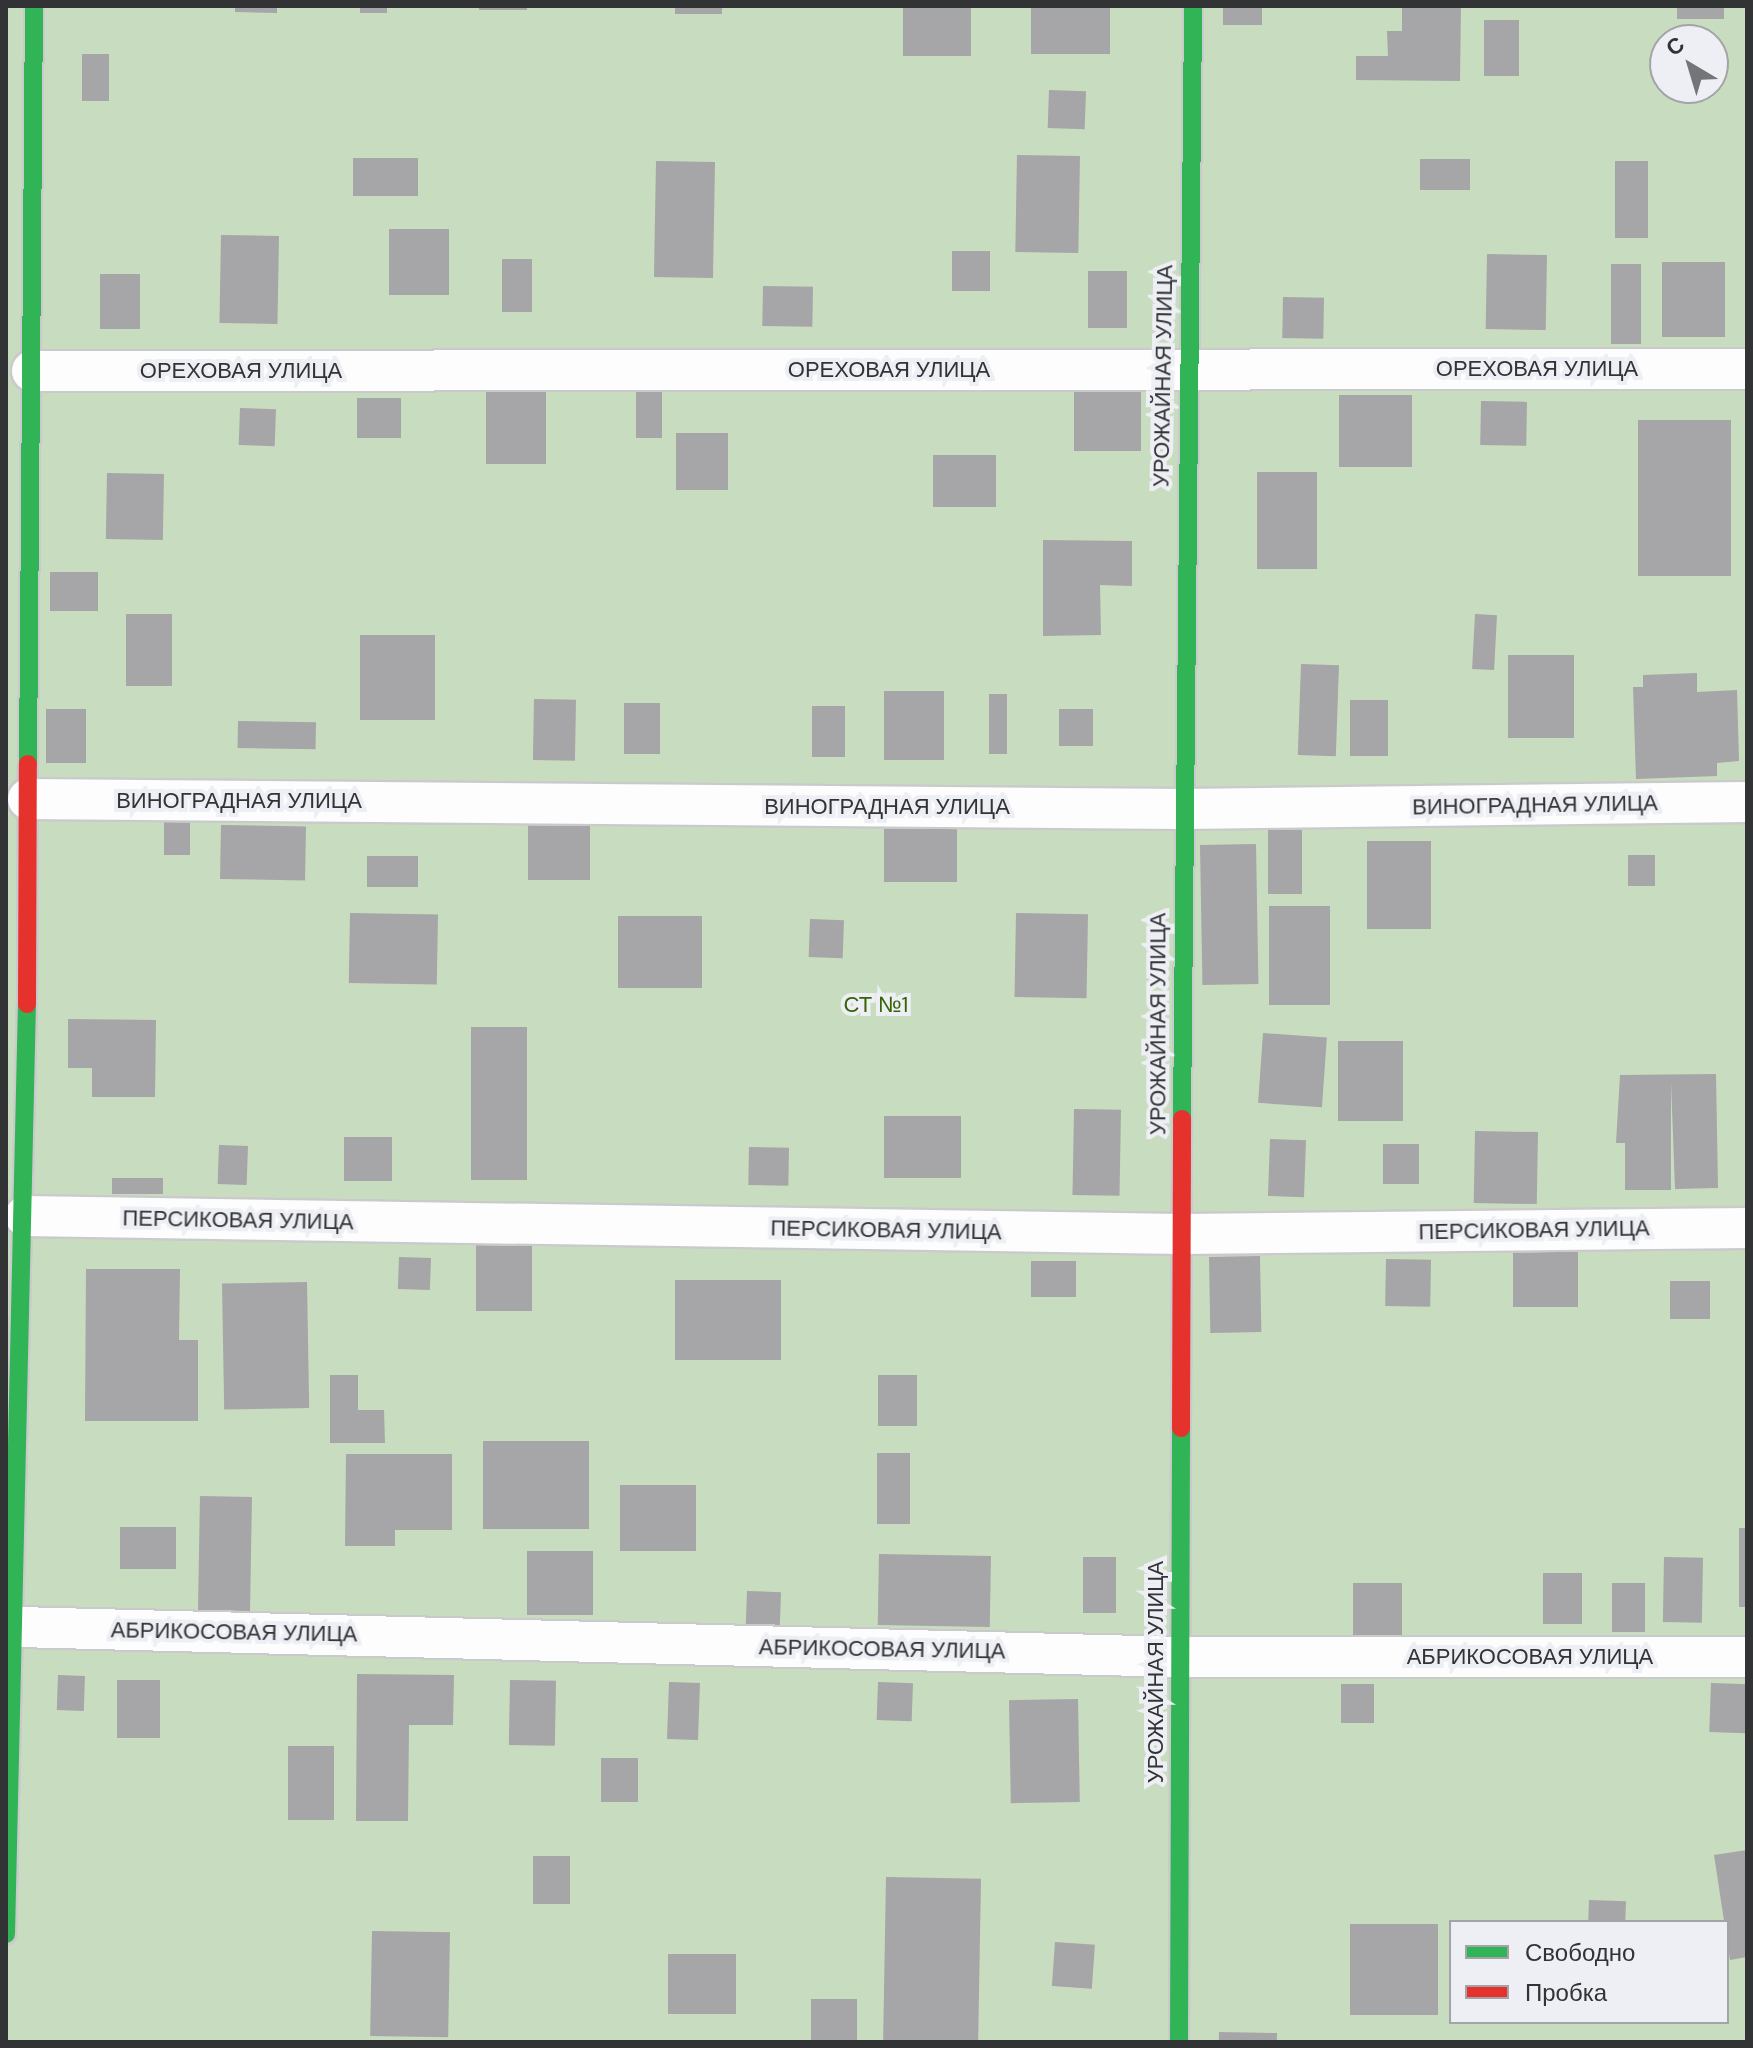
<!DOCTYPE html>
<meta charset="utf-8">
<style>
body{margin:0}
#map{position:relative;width:1753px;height:2048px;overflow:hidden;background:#eff0f3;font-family:"DM Sans",sans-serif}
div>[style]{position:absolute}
.green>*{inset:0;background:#c8dcbf}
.building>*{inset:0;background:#a6a5a7;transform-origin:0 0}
.roads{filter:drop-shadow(2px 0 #cacacc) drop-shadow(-2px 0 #cacacc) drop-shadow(0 2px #cacacc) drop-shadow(0 -2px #cacacc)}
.street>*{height:40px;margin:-20px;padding:0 20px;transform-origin:20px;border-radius:20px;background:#fdfdfd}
.fast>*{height:18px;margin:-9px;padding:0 9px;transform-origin:9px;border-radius:9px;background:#30b455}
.jam>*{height:18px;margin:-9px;padding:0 9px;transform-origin:9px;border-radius:9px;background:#e5322d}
span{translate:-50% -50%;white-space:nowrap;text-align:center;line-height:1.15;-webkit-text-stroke:8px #edeff5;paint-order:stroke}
.street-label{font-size:22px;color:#323335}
.park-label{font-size:22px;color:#366505}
.frame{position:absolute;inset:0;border:8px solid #323335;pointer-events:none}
.legend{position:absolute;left:1449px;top:1920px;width:280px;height:104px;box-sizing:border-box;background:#edeff5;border:2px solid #a2a4a8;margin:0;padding:10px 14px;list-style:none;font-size:24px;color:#323335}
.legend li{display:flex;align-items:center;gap:16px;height:40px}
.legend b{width:40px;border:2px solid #a2a4a8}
.north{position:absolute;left:1649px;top:24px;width:80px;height:80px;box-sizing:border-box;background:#edeff5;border:2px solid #a2a4a8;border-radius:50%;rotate:322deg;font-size:22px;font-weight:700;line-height:32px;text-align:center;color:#323335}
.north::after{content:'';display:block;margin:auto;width:28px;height:36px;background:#747578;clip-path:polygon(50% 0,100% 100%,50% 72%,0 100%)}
</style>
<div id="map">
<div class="green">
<i style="clip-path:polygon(evenodd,6px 6px,1747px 6px,1747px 2042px,6px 2042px,6px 6px,1665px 40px,1713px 40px,1713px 88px,1665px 88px,1665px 40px,6px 6px,1451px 1922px,1727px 1922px,1727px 2022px,1451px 2022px,1451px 1922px)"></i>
</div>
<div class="building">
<i style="clip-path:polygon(235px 6px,277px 6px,277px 13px,235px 12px)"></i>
<i style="left:360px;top:6px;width:27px;height:7px"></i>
<i style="left:479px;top:6px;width:48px;height:4px"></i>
<i style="left:675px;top:6px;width:47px;height:8px"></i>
<i style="left:903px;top:6px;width:68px;height:50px"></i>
<i style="left:1031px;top:6px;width:79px;height:48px"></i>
<i style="left:1223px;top:6px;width:39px;height:19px"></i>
<i style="clip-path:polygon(1402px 6px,1461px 6px,1460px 81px,1356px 80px,1356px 56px,1388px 56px,1387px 31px,1402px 31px)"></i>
<i style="left:1677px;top:6px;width:47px;height:13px"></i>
<i style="left:1484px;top:20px;width:35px;height:56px"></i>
<i style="left:82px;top:54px;width:27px;height:47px"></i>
<i style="left:1049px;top:90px;width:37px;height:38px;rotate:2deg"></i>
<i style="left:1017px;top:155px;width:63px;height:97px;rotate:1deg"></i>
<i style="left:353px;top:158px;width:65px;height:38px"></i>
<i style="left:1420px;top:159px;width:50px;height:31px"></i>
<i style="left:656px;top:161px;width:59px;height:116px;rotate:1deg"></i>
<i style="left:1615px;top:161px;width:33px;height:77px"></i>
<i style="left:389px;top:229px;width:60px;height:66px"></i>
<i style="left:221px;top:235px;width:58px;height:88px;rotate:1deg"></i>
<i style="left:952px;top:251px;width:38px;height:40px"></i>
<i style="left:1487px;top:254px;width:60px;height:75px;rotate:1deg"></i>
<i style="left:502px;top:259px;width:30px;height:53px"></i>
<i style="left:1662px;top:262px;width:63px;height:75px"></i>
<i style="left:1611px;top:264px;width:30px;height:80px"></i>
<i style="left:1127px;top:271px;width:57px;height:39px;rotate:90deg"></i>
<i style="left:100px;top:274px;width:40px;height:55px"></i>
<i style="left:763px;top:286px;width:50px;height:40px;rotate:1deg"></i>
<i style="left:1283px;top:297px;width:41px;height:41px;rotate:1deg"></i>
<i style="left:486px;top:379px;width:60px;height:85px"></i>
<i style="left:636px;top:381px;width:26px;height:57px"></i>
<i style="left:1074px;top:388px;width:67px;height:63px"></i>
<i style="left:1339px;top:395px;width:73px;height:72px"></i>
<i style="left:357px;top:398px;width:44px;height:40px"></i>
<i style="left:1481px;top:401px;width:46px;height:44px;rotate:1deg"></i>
<i style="left:240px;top:408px;width:36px;height:37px;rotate:2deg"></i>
<i style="left:1638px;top:420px;width:93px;height:156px"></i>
<i style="left:676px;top:433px;width:52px;height:57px"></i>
<i style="left:933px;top:455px;width:63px;height:52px"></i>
<i style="left:1257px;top:472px;width:60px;height:97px"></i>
<i style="left:107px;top:473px;width:57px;height:66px;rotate:1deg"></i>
<i style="clip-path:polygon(1043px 540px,1132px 541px,1132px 586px,1100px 585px,1101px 635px,1043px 636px)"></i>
<i style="left:50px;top:572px;width:48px;height:39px"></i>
<i style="left:126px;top:614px;width:46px;height:72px"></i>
<i style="left:1475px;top:614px;width:22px;height:55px;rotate:3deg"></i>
<i style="left:360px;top:635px;width:75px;height:85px"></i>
<i style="left:1508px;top:655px;width:66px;height:83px"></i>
<i style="left:1301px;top:664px;width:38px;height:91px;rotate:2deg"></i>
<i style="clip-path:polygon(1697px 673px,1697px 692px,1737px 690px,1739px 761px,1717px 763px,1717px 776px,1636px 779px,1633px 687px,1643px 687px,1643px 675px)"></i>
<i style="left:884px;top:691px;width:60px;height:69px"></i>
<i style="left:989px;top:694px;width:18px;height:60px"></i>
<i style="left:534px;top:699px;width:42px;height:61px;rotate:1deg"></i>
<i style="left:1350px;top:700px;width:38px;height:56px"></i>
<i style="left:624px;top:703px;width:36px;height:51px"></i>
<i style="left:812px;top:706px;width:33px;height:51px"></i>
<i style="left:46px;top:709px;width:40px;height:54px"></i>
<i style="left:1059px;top:709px;width:34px;height:37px"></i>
<i style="left:238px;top:721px;width:78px;height:27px;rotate:1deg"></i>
<i style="left:190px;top:816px;width:39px;height:26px;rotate:90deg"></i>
<i style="left:528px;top:817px;width:62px;height:63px"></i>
<i style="left:221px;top:825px;width:85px;height:54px;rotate:1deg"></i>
<i style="left:884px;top:825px;width:73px;height:57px"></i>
<i style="left:1268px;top:829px;width:34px;height:65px"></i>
<i style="left:1367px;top:841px;width:64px;height:88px"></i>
<i style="left:1256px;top:844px;width:140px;height:56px;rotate:89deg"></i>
<i style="left:1628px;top:855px;width:27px;height:31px"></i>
<i style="left:367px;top:856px;width:51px;height:31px"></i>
<i style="left:1269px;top:906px;width:61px;height:99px"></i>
<i style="left:350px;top:913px;width:88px;height:70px;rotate:1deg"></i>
<i style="left:1016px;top:913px;width:72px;height:84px;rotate:1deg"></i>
<i style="left:618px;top:916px;width:84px;height:72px"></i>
<i style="left:810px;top:919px;width:34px;height:38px;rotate:2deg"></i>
<i style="clip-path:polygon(68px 1019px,156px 1020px,155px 1097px,92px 1097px,92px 1068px,68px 1068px)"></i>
<i style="left:471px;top:1027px;width:56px;height:153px"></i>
<i style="left:1263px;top:1033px;width:64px;height:70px;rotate:4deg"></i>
<i style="left:1338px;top:1041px;width:65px;height:80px"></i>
<i style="clip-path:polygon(1716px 1074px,1718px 1188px,1675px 1189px,1671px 1082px,1671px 1190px,1625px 1190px,1625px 1143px,1616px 1143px,1620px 1075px)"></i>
<i style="left:1074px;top:1109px;width:47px;height:86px;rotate:1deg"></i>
<i style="left:884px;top:1116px;width:77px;height:62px"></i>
<i style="left:1475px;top:1131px;width:63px;height:72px;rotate:1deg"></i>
<i style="left:344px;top:1137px;width:48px;height:44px"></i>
<i style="left:1270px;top:1139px;width:36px;height:57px;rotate:2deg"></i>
<i style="left:1383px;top:1144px;width:36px;height:40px"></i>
<i style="left:219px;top:1145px;width:29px;height:39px;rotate:2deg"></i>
<i style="left:749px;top:1147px;width:40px;height:38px;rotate:1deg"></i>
<i style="left:112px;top:1178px;width:51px;height:16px"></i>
<i style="left:476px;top:1245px;width:56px;height:66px"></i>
<i style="left:1513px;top:1250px;width:65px;height:57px"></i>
<i style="left:1260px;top:1256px;width:76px;height:51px;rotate:89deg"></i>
<i style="left:399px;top:1257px;width:32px;height:32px;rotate:2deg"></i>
<i style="left:1386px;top:1259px;width:45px;height:47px;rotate:1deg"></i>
<i style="left:1031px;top:1261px;width:45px;height:36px"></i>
<i style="clip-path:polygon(86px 1269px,180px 1269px,179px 1340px,198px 1340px,198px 1421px,85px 1421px)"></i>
<i style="left:675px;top:1280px;width:106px;height:80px"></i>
<i style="left:1670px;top:1281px;width:40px;height:38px"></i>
<i style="left:307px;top:1282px;width:126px;height:85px;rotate:89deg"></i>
<i style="clip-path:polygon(330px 1375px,358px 1375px,358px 1410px,384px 1410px,385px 1443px,330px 1443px)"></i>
<i style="left:878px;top:1375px;width:39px;height:51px"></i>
<i style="left:483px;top:1441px;width:106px;height:88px"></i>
<i style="left:877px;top:1453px;width:33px;height:71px"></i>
<i style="clip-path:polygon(346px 1454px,452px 1454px,452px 1530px,395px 1530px,395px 1546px,345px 1546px)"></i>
<i style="left:620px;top:1485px;width:76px;height:66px"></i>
<i style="left:200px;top:1496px;width:52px;height:114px;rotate:1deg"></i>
<i style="left:120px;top:1527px;width:56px;height:42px"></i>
<i style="left:1739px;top:1528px;width:8px;height:79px"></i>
<i style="left:527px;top:1551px;width:66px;height:64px"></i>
<i style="left:879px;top:1554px;width:112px;height:71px;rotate:1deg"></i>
<i style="left:1083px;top:1557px;width:33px;height:56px"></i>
<i style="left:1664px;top:1557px;width:39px;height:65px;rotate:1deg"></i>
<i style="left:1543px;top:1573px;width:39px;height:51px"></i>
<i style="left:1353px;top:1583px;width:49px;height:53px"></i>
<i style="left:1612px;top:1583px;width:33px;height:49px"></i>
<i style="left:747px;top:1591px;width:34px;height:39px;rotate:2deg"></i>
<i style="clip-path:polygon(357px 1674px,454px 1675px,453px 1725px,409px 1725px,408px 1821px,356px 1821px)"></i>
<i style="left:58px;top:1675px;width:27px;height:35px;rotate:2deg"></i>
<i style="left:117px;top:1680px;width:43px;height:58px"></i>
<i style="left:510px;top:1680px;width:46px;height:65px;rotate:1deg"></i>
<i style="left:669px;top:1682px;width:31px;height:57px;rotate:2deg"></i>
<i style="left:878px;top:1682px;width:35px;height:38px;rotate:2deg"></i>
<i style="left:1711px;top:1683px;width:36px;height:49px;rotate:2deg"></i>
<i style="left:1341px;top:1684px;width:33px;height:39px"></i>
<i style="left:1078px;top:1699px;width:103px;height:69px;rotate:89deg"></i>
<i style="left:288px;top:1746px;width:46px;height:74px"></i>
<i style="left:601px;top:1758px;width:37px;height:44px"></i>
<i style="clip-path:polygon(1747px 1850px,1747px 1957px,1730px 1960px,1714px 1855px)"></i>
<i style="left:533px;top:1856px;width:37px;height:48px"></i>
<i style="left:886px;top:1877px;width:95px;height:165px;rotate:1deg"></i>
<i style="left:1589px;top:1900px;width:37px;height:22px;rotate:2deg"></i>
<i style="left:1350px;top:1924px;width:88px;height:91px"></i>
<i style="left:372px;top:1931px;width:78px;height:105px;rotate:1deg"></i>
<i style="left:1055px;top:1942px;width:40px;height:44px;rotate:4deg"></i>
<i style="left:668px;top:1954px;width:68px;height:60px"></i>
<i style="left:811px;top:1999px;width:46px;height:43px"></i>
<i style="left:1219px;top:2032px;width:58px;height:10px;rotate:1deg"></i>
</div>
<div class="roads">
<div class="street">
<i style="left:32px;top:371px;width:1715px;rotate:-0.07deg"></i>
<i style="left:28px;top:799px;width:1155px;rotate:0.5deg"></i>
<i style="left:1183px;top:809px;width:564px;rotate:-0.71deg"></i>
<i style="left:25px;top:1216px;width:1156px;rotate:0.89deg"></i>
<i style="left:1181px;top:1234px;width:566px;rotate:-0.61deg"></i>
<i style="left:18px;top:1627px;width:1161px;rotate:1.48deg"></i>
<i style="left:1179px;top:1657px;width:568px"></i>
</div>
<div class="fast">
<i style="left:28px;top:764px;width:758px;rotate:-89.55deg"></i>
<i style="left:1182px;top:1119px;width:1113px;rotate:-89.43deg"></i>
<i style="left:6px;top:1934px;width:930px;rotate:-88.71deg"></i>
<i style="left:1179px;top:2042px;width:614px;rotate:-89.81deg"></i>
</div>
<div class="jam">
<i style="left:27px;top:1004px;width:240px;rotate:-89.8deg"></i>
<i style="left:1181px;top:1428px;width:309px;rotate:-89.8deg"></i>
</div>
</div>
<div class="street-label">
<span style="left:1537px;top:369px">ОРЕХОВАЯ УЛИЦА</span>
<span style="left:889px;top:370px">ОРЕХОВАЯ УЛИЦА</span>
<span style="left:241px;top:371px">ОРЕХОВАЯ УЛИЦА</span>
<span style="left:1163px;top:376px;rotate:-89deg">УРОЖАЙНАЯ УЛИЦА</span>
<span style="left:239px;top:801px">ВИНОГРАДНАЯ УЛИЦА</span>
<span style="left:1535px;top:805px;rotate:-1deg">ВИНОГРАДНАЯ УЛИЦА</span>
<span style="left:887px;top:807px">ВИНОГРАДНАЯ УЛИЦА</span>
<span style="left:1158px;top:1024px;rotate:-90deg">УРОЖАЙНАЯ УЛИЦА</span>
<span style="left:238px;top:1220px;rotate:1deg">ПЕРСИКОВАЯ УЛИЦА</span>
<span style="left:886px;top:1230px;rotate:1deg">ПЕРСИКОВАЯ УЛИЦА</span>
<span style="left:1534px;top:1230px;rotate:-1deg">ПЕРСИКОВАЯ УЛИЦА</span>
<span style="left:234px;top:1632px;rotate:1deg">АБРИКОСОВАЯ УЛИЦА</span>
<span style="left:882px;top:1649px;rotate:1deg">АБРИКОСОВАЯ УЛИЦА</span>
<span style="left:1530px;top:1657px">АБРИКОСОВАЯ УЛИЦА</span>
<span style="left:1156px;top:1672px;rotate:-90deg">УРОЖАЙНАЯ УЛИЦА</span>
</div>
<div class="park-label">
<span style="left:876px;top:1005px">СТ №1</span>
</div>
<div class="frame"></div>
<ul class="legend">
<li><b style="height:10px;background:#30b455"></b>Свободно</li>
<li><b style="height:10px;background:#e5322d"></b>Пробка</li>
</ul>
<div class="north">С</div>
</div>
